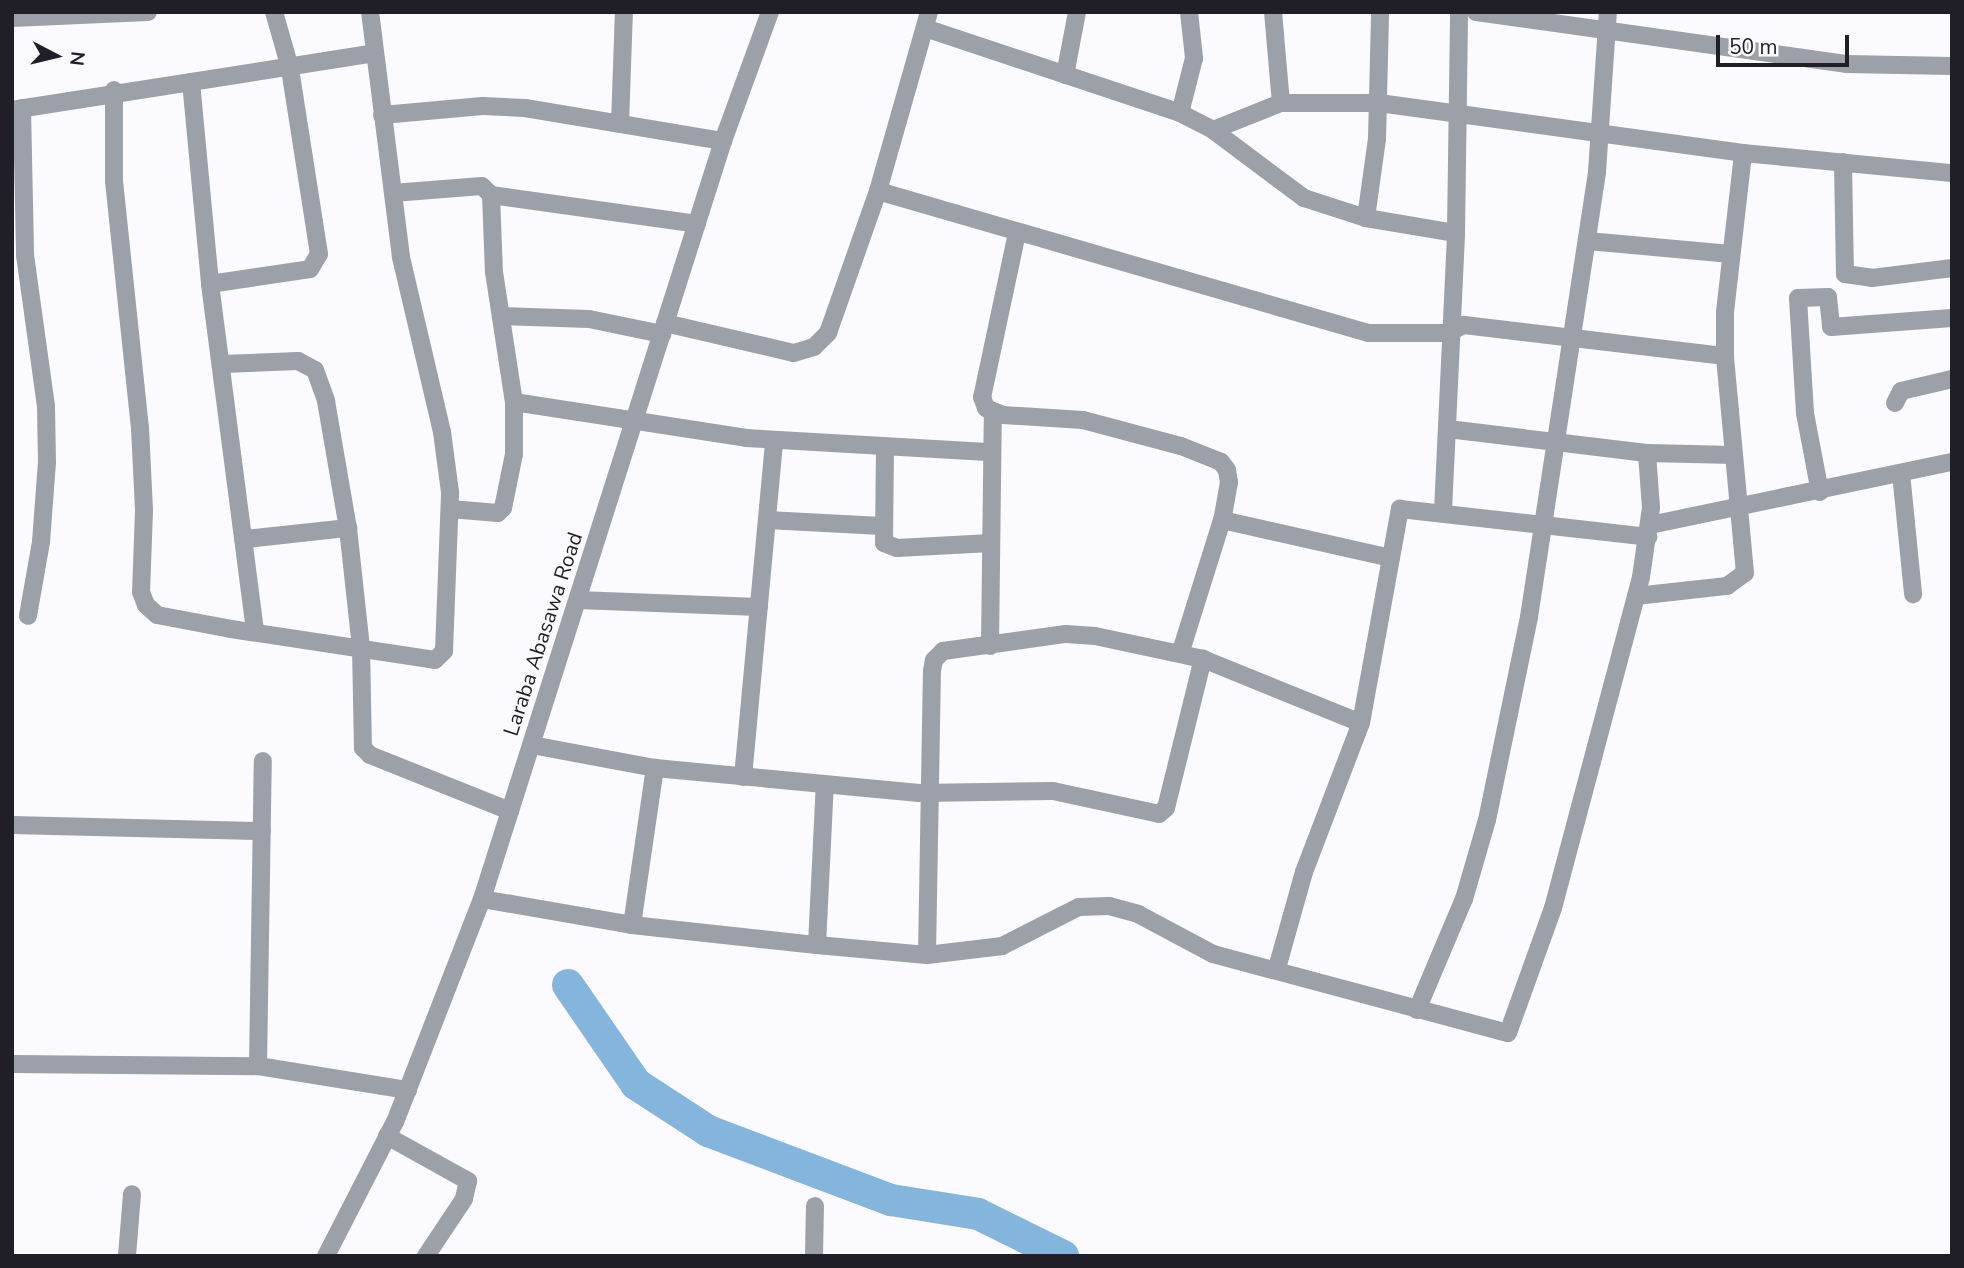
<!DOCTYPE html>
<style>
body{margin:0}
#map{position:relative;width:1964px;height:1268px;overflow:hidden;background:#fbfaff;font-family:"Nunito Sans",sans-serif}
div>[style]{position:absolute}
.river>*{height:32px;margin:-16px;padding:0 16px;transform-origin:16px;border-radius:16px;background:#84b5dd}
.minor>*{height:18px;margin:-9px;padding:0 9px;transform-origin:9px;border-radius:9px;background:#9ca0a9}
span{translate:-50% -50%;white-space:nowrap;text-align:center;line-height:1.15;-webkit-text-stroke:7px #fbfaff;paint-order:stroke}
.street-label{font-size:21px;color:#201f27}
.frame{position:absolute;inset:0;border:14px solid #201f27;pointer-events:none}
.north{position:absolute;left:21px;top:21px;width:70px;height:70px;-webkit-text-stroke:5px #fbfaff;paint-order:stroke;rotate:97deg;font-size:19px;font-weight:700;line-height:28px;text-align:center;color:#201f27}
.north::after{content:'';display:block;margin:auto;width:24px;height:32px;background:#201f27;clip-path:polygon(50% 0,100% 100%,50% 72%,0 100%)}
.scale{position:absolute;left:1716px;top:35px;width:133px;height:32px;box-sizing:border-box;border:4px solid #201f27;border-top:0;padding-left:9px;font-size:21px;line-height:24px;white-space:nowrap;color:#201f27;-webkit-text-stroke:5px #fbfaff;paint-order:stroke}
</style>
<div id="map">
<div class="river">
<i style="left:568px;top:985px;width:120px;rotate:55.5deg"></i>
<i style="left:636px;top:1084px;width:86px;rotate:33.1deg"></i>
<i style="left:708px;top:1131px;width:196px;rotate:20.7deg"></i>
<i style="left:891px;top:1200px;width:88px;rotate:9.1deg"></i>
<i style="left:978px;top:1214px;width:95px;rotate:26.3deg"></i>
</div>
<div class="minor">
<i style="left:1273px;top:12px;width:91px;rotate:85deg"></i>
<i style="left:1476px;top:12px;width:375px;rotate:8deg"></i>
<i style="left:1847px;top:64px;width:105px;rotate:1.1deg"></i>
<i style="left:12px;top:18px;width:136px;rotate:-2.5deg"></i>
<i style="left:925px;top:28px;width:269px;rotate:18.4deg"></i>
<i style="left:1180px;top:113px;width:37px;rotate:27deg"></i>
<i style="left:1213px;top:130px;width:114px;rotate:36.8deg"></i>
<i style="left:1304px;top:198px;width:65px;rotate:17.9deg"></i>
<i style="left:1366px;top:218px;width:91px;rotate:9.5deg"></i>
<i style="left:1065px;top:75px;width:64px;rotate:-79.2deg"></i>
<i style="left:191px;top:82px;width:203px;rotate:84.6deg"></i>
<i style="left:210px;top:284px;width:351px;rotate:82.6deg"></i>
<i style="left:114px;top:90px;width:91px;rotate:90deg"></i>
<i style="left:114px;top:181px;width:248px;rotate:84deg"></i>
<i style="left:140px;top:428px;width:83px;rotate:87.2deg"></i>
<i style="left:144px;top:511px;width:81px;rotate:92.1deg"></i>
<i style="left:141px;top:592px;width:14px;rotate:69deg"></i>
<i style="left:146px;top:605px;width:15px;rotate:42deg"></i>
<i style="left:157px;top:615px;width:75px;rotate:10.7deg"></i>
<i style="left:231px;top:629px;width:206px;rotate:8.6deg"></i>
<i style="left:435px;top:660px;width:13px;rotate:-45deg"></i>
<i style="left:444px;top:651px;width:159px;rotate:-87.8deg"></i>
<i style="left:450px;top:492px;width:61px;rotate:-97.6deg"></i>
<i style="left:442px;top:432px;width:180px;rotate:-103.2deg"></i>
<i style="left:401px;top:257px;width:247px;rotate:-97.2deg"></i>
<i style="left:22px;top:108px;width:147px;rotate:88.8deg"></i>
<i style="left:25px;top:255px;width:152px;rotate:82.1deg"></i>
<i style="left:46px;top:406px;width:56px;rotate:89deg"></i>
<i style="left:47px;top:462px;width:80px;rotate:94.3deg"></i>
<i style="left:41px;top:542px;width:75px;rotate:100deg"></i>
<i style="left:12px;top:110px;width:367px;rotate:-8.9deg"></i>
<i style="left:1180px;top:113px;width:57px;rotate:-75.7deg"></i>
<i style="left:1194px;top:58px;width:46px;rotate:-96.2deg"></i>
<i style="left:382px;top:115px;width:101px;rotate:-5.1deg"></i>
<i style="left:483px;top:106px;width:42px;rotate:2.7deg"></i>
<i style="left:525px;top:108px;width:201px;rotate:9.5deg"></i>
<i style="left:620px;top:124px;width:112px;rotate:-88deg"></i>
<i style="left:1213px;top:130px;width:73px;rotate:-21.7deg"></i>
<i style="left:1281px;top:103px;width:98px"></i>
<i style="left:1379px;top:103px;width:367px;rotate:7.8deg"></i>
<i style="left:1743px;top:153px;width:210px;rotate:5.5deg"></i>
<i style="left:1843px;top:162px;width:112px;rotate:89deg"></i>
<i style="left:1845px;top:274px;width:27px;rotate:8deg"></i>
<i style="left:1872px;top:278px;width:81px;rotate:-7.1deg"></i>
<i style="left:878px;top:191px;width:510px;rotate:16.16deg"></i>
<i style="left:1368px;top:333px;width:80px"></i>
<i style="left:1448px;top:333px;width:18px;rotate:-27deg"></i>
<i style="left:1464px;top:325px;width:263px;rotate:6.8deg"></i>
<i style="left:393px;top:193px;width:89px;rotate:-4.5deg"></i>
<i style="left:482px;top:186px;width:13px;rotate:45deg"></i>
<i style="left:491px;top:195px;width:77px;rotate:87.8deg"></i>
<i style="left:494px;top:272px;width:132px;rotate:81.3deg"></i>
<i style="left:514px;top:402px;width:52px;rotate:90deg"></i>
<i style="left:514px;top:454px;width:55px;rotate:101.5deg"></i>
<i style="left:503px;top:508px;width:7px;rotate:135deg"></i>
<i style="left:498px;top:513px;width:48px;rotate:-175.2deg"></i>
<i style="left:491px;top:195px;width:208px;rotate:8deg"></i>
<i style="left:1366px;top:218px;width:80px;rotate:-82.1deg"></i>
<i style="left:1377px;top:139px;width:127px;rotate:-88.6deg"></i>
<i style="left:1017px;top:233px;width:168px;rotate:102deg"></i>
<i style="left:982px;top:397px;width:12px;rotate:70deg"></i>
<i style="left:986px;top:408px;width:18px;rotate:22deg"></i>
<i style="left:1003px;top:415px;width:80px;rotate:3.6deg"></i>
<i style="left:1083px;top:420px;width:101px;rotate:14.9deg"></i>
<i style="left:1181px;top:446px;width:43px;rotate:21.8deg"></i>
<i style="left:1221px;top:462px;width:10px;rotate:53deg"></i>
<i style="left:1227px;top:470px;width:12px;rotate:81deg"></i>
<i style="left:1229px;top:482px;width:39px;rotate:100deg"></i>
<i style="left:1222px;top:520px;width:140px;rotate:107.4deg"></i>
<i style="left:1588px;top:241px;width:143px;rotate:5.2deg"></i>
<i style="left:210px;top:284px;width:101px;rotate:-8.5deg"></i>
<i style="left:310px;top:269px;width:17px;rotate:-59deg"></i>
<i style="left:319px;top:254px;width:188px;rotate:-98.9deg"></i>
<i style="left:290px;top:68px;width:58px;rotate:-105.9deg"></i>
<i style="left:503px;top:316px;width:86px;rotate:2deg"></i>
<i style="left:589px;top:319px;width:75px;rotate:11.6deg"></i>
<i style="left:665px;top:323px;width:132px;rotate:13.1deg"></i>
<i style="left:794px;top:353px;width:21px;rotate:-17deg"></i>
<i style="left:814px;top:347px;width:20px;rotate:-45deg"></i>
<i style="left:828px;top:333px;width:151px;rotate:-70.6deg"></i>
<i style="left:878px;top:191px;width:186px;rotate:-74.1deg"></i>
<i style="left:222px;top:364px;width:76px;rotate:-2.3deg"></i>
<i style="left:298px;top:361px;width:19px;rotate:28deg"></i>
<i style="left:315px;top:370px;width:33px;rotate:70deg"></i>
<i style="left:326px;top:401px;width:129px;rotate:80.2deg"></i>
<i style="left:348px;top:528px;width:120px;rotate:83.8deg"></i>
<i style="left:361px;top:647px;width:101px;rotate:88.9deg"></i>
<i style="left:363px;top:748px;width:10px;rotate:45deg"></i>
<i style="left:370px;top:755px;width:151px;rotate:21.8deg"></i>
<i style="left:514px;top:402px;width:235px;rotate:8.8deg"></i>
<i style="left:746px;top:438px;width:246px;rotate:3.3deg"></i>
<i style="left:1895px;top:403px;width:13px;rotate:-63deg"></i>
<i style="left:1901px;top:391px;width:52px;rotate:-13.2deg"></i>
<i style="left:1448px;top:429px;width:200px;rotate:6.9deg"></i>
<i style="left:1647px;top:453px;width:87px;rotate:1.3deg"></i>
<i style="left:885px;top:447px;width:96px;rotate:90.6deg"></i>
<i style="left:884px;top:543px;width:14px;rotate:21deg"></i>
<i style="left:897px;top:548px;width:94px;rotate:-3deg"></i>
<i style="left:1901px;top:473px;width:122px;rotate:84.3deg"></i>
<i style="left:1820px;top:492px;width:80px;rotate:-100.8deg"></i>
<i style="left:1805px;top:413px;width:115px;rotate:-93.5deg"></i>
<i style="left:1798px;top:298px;width:30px;rotate:-2deg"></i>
<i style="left:1828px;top:297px;width:30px;rotate:84deg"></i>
<i style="left:1831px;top:327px;width:121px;rotate:-4.3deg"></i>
<i style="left:1443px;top:511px;width:278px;rotate:-87.3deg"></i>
<i style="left:1456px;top:233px;width:221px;rotate:-89.2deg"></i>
<i style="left:767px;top:520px;width:115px;rotate:3deg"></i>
<i style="left:1222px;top:520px;width:173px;rotate:12.7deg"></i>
<i style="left:1650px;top:525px;width:309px;rotate:-11.8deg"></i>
<i style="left:246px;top:539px;width:103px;rotate:-6.2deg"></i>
<i style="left:1636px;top:596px;width:92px;rotate:-6.3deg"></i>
<i style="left:1727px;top:586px;width:22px;rotate:-36deg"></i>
<i style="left:1745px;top:573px;width:218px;rotate:-95.3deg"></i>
<i style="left:1725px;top:356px;width:44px;rotate:-90deg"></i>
<i style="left:1725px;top:312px;width:160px;rotate:-83.5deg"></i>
<i style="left:578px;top:600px;width:181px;rotate:2.2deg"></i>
<i style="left:990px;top:646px;width:232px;rotate:-89.3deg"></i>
<i style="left:532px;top:745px;width:125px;rotate:10.6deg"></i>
<i style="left:655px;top:768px;width:265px;rotate:5.4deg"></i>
<i style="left:919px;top:793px;width:134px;rotate:-0.9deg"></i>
<i style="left:1053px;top:791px;width:108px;rotate:12.2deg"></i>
<i style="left:1159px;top:814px;width:9px;rotate:-41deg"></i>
<i style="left:1166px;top:808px;width:154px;rotate:-76.1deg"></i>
<i style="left:743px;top:777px;width:337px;rotate:-84.7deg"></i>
<i style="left:12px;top:825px;width:250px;rotate:1.4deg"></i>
<i style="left:482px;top:899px;width:152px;rotate:9.8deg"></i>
<i style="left:632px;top:925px;width:186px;rotate:6.2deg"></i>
<i style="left:817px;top:945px;width:161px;rotate:-87.2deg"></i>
<i style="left:632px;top:925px;width:159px;rotate:-81.7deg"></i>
<i style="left:817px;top:945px;width:110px;rotate:5.2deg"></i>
<i style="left:927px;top:955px;width:76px;rotate:-6.8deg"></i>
<i style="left:1002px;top:946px;width:86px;rotate:-26.9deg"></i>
<i style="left:1079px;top:907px;width:30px;rotate:-2deg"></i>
<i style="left:1109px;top:906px;width:30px;rotate:15deg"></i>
<i style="left:1138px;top:914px;width:85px;rotate:28.1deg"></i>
<i style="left:1213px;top:954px;width:305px;rotate:15deg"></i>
<i style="left:1508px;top:1033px;width:133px;rotate:-70.2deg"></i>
<i style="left:1553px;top:908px;width:342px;rotate:-75.1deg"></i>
<i style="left:1641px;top:577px;width:70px;rotate:-81.8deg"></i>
<i style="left:1651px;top:508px;width:55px;rotate:-94.2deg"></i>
<i style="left:927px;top:955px;width:284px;rotate:-89deg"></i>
<i style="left:932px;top:671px;width:11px;rotate:-80deg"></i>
<i style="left:934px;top:660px;width:13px;rotate:-45deg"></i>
<i style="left:943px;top:651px;width:124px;rotate:-7.9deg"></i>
<i style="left:1066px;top:634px;width:29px;rotate:4deg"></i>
<i style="left:1095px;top:636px;width:110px;rotate:12deg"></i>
<i style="left:1203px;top:659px;width:170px;rotate:22.1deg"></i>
<i style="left:1277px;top:968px;width:100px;rotate:-74.3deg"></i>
<i style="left:1304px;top:872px;width:160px;rotate:-69.1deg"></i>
<i style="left:1361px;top:723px;width:218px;rotate:-79.7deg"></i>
<i style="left:1400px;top:509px;width:250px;rotate:6.4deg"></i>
<i style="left:1417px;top:1010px;width:121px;rotate:-67.1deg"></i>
<i style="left:1464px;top:899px;width:82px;rotate:-73.8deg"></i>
<i style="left:1487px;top:820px;width:207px;rotate:-78.3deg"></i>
<i style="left:1529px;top:617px;width:450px;rotate:-81.3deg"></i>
<i style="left:1597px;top:172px;width:160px;rotate:-86.1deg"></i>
<i style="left:12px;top:1064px;width:246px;rotate:0.5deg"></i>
<i style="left:258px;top:1066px;width:152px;rotate:9.1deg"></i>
<i style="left:258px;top:1066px;width:305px;rotate:-89.1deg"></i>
<i style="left:387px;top:1136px;width:93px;rotate:29.1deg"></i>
<i style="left:468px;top:1181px;width:18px;rotate:103deg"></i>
<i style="left:464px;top:1199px;width:69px;rotate:123.7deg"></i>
<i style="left:127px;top:1256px;width:62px;rotate:-85.4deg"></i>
<i style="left:326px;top:1256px;width:151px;rotate:-62.8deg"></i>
<i style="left:395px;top:1122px;width:239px;rotate:-68.7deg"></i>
<i style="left:482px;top:899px;width:795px;rotate:-72.36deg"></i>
<i style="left:723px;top:141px;width:137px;rotate:-70deg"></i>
<i style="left:814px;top:1256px;width:50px;rotate:-88.9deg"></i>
</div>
<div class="street-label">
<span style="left:543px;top:634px;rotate:-72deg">Laraba Abasawa Road</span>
</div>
<div class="frame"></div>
<div class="north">N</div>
<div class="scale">50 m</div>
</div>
